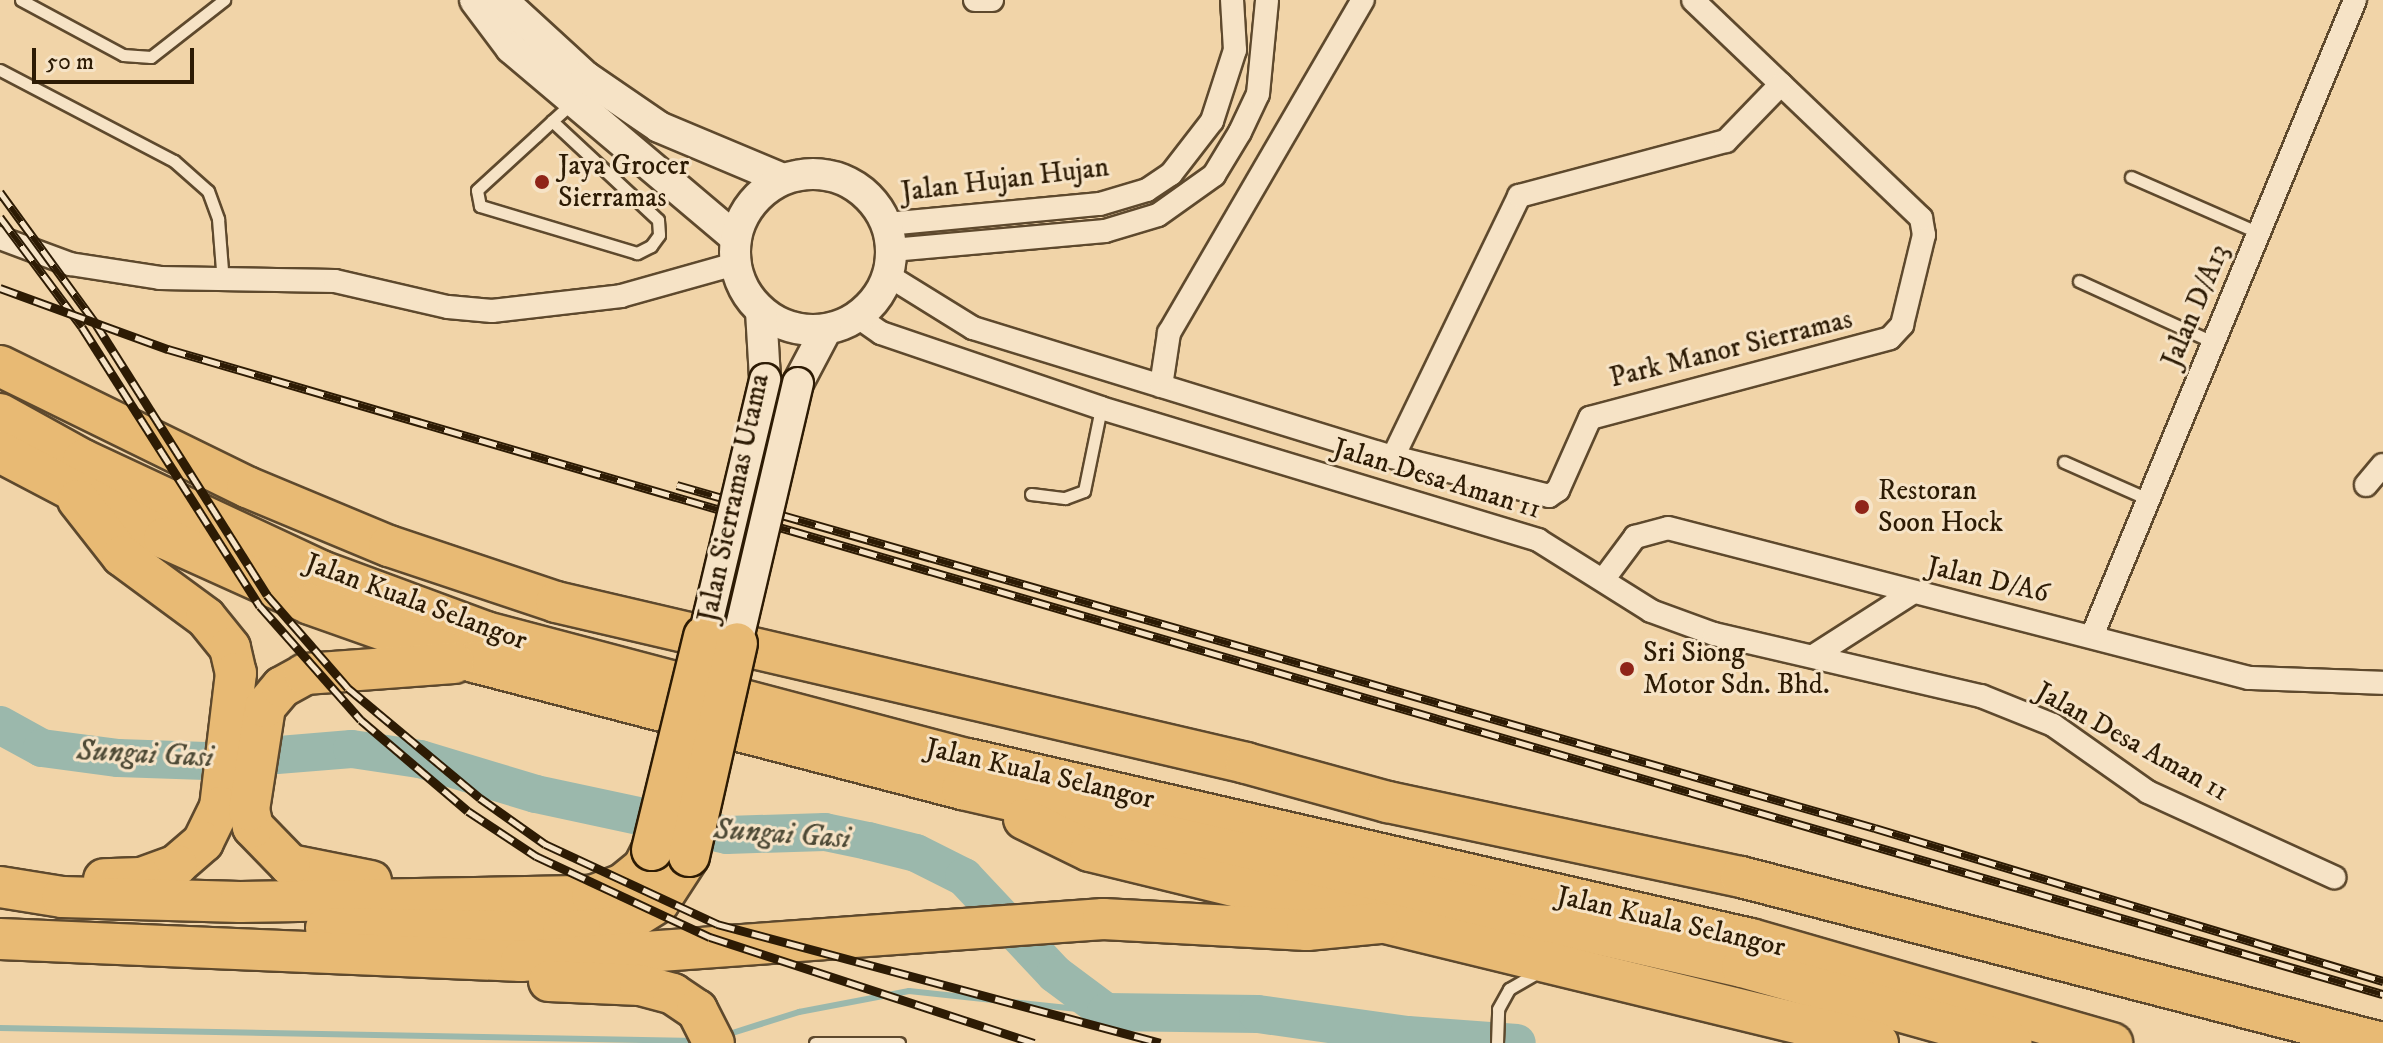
<!DOCTYPE html>
<style>
body{margin:0}
#map{position:relative;width:2383px;height:1043px;overflow:hidden;background:#f1d4a8;font-family:"IM FELL DW Pica",serif}
div>[style]{position:absolute}
.stream>*{height:6px;margin:-3px;padding:0 3px;transform-origin:3px;border-radius:3px;background:#9bb8ac}
.river>*{height:38px;margin:-19px;padding:0 19px;transform-origin:19px;border-radius:19px;background:#9bb8ac}
.roads{filter:drop-shadow(2px 0 #5e492d) drop-shadow(-2px 0 #5e492d) drop-shadow(0 2px #5e492d) drop-shadow(0 -2px #5e492d)}
.lane>*{height:11px;margin:-5.5px;padding:0 5.5px;transform-origin:5.5px;border-radius:5.5px;background:#f6e3c6}
.street>*{height:22px;margin:-11px;padding:0 11px;transform-origin:11px;border-radius:11px;background:#f6e3c6}
.secondary>*{height:30px;margin:-15px;padding:0 15px;transform-origin:15px;border-radius:15px;background:#f6e3c6}
.secondary>.ring{margin:-15px;padding:0;box-sizing:content-box;background:none;border:30px solid #f6e3c6;border-radius:50%}
.highway>*{height:40px;margin:-20px;padding:0 20px;transform-origin:20px;border-radius:20px;background:#e8ba74}
.rail>*{height:9px;margin-top:-4.5px;transform-origin:0;background:repeating-linear-gradient(90deg,#f6e3c6 0 18px,#2d1b04 0 36px);box-sizing:border-box;border-block:2px solid #2d1b04}
.bridges{filter:drop-shadow(2px 0 #2d1b04) drop-shadow(-2px 0 #2d1b04) drop-shadow(0 2px #2d1b04) drop-shadow(0 -2px #2d1b04)}
.secondary-bridge>*{height:30px;margin:-15px;padding:0 15px;transform-origin:15px;border-radius:15px;background:#f6e3c6}
.highway-bridge>*{height:40px;margin:-20px;padding:0 20px;transform-origin:20px;border-radius:20px;background:#e8ba74}
.dots>*{width:22px;height:22px;translate:-50% -50%;box-sizing:border-box;border:4px solid #f6e3c6;border-radius:50%}
span{translate:-50% -50%;white-space:nowrap;text-align:center;line-height:1.15;-webkit-text-stroke:6px #f6e3c6;paint-order:stroke}
.poi-label{font-size:28px;color:#2d1b04}
.left{translate:0 -50%;text-align:left}
.street-label{font-size:28px;color:#2d1b04}
.water-label{font-size:30px;color:#4e4a36;font-style:italic}
.scale{position:absolute;left:32px;top:48px;width:162px;height:36px;box-sizing:border-box;border:4px solid #2d1b04;border-top:0;padding-left:10px;font-size:24px;line-height:28px;white-space:nowrap;color:#2d1b04;-webkit-text-stroke:6px #f6e3c6;paint-order:stroke}
</style>
<div id="map">
<div class="stream">
<i style="left:0;top:1028px;width:696px;rotate:1.07deg"></i>
<i style="left:726px;top:1035px;width:77px;rotate:-17.5deg"></i>
<i style="left:799px;top:1012px;width:112px;rotate:-10.8deg"></i>
<i style="left:909px;top:991px;width:198px;rotate:6.1deg"></i>
</div>
<div class="river">
<i style="left:0;top:725px;width:48px;rotate:28.7deg"></i>
<i style="left:42px;top:748px;width:77px;rotate:7.5deg"></i>
<i style="left:118px;top:758px;width:88px;rotate:2deg"></i>
<i style="left:206px;top:761px;width:146px;rotate:-4.7deg"></i>
<i style="left:352px;top:749px;width:69px;rotate:8.4deg"></i>
<i style="left:420px;top:759px;width:121px;rotate:16.8deg"></i>
<i style="left:536px;top:794px;width:195px;rotate:12.1deg"></i>
<i style="left:727px;top:835px;width:98px;rotate:-1.8deg"></i>
<i style="left:825px;top:832px;width:44px;rotate:11.8deg"></i>
<i style="left:868px;top:841px;width:49px;rotate:14deg"></i>
<i style="left:916px;top:853px;width:54px;rotate:26.6deg"></i>
<i style="left:964px;top:877px;width:133px;rotate:46.8deg"></i>
<i style="left:1055px;top:974px;width:64px;rotate:36.7deg"></i>
<i style="left:1106px;top:1012px;width:152px;rotate:0.8deg"></i>
<i style="left:1258px;top:1014px;width:151px;rotate:8deg"></i>
<i style="left:1408px;top:1035px;width:109px;rotate:4.2deg"></i>
</div>
<div class="roads">
<div class="lane">
<i style="left:21px;top:0;width:116px;rotate:28.3deg"></i>
<i style="left:123px;top:55px;width:28px;rotate:4deg"></i>
<i style="left:151px;top:57px;width:93px;rotate:-38deg"></i>
<i style="left:0;top:70px;width:196px;rotate:27.6deg"></i>
<i style="left:174px;top:161px;width:45px;rotate:41.4deg"></i>
<i style="left:208px;top:191px;width:30px;rotate:70deg"></i>
<i style="left:218px;top:219px;width:63px;rotate:85.5deg"></i>
<i style="left:552px;top:121px;width:145px;rotate:43deg"></i>
<i style="left:658px;top:220px;width:15px;rotate:86deg"></i>
<i style="left:659px;top:235px;width:14px;rotate:126deg"></i>
<i style="left:651px;top:246px;width:16px;rotate:153deg"></i>
<i style="left:637px;top:253px;width:164px;rotate:-163.3deg"></i>
<i style="left:480px;top:206px;width:16px;rotate:-101deg"></i>
<i style="left:477px;top:190px;width:80px;rotate:-42.5deg"></i>
<i style="left:536px;top:136px;width:22px;rotate:-43deg"></i>
<i style="left:552px;top:121px;width:27px;rotate:-42deg"></i>
<i style="left:2131px;top:177px;width:140px;rotate:23.6deg"></i>
<i style="left:2079px;top:281px;width:147px;rotate:24.5deg"></i>
<i style="left:2064px;top:462px;width:92px;rotate:23.8deg"></i>
<i style="left:1031px;top:494px;width:34px;rotate:7deg"></i>
<i style="left:1065px;top:498px;width:20px;rotate:-20deg"></i>
<i style="left:1084px;top:491px;width:85px;rotate:-78.4deg"></i>
<i style="left:815px;top:1043px;width:84px"></i>
<i style="left:1497px;top:1043px;width:34px;rotate:-88deg"></i>
<i style="left:1498px;top:1009px;width:23px;rotate:-61deg"></i>
<i style="left:1509px;top:989px;width:32px;rotate:-30deg"></i>
</div>
<div class="street">
<i style="left:975px;top:0;width:17px"></i>
<i style="left:887px;top:224px;width:214px;rotate:-5.4deg"></i>
<i style="left:1100px;top:204px;width:49px;rotate:-16.6deg"></i>
<i style="left:1147px;top:190px;width:29px;rotate:-34deg"></i>
<i style="left:1171px;top:174px;width:67px;rotate:-52.3deg"></i>
<i style="left:1212px;top:121px;width:75px;rotate:-72.1deg"></i>
<i style="left:1235px;top:50px;width:50px;rotate:-93.4deg"></i>
<i style="left:0;top:238px;width:75px;rotate:20.4deg"></i>
<i style="left:70px;top:264px;width:91px;rotate:8.8deg"></i>
<i style="left:160px;top:278px;width:175px;rotate:1deg"></i>
<i style="left:335px;top:281px;width:116px;rotate:13deg"></i>
<i style="left:448px;top:307px;width:44px;rotate:5.2deg"></i>
<i style="left:492px;top:311px;width:130px;rotate:-6.6deg"></i>
<i style="left:621px;top:296px;width:118px;rotate:-15.7deg"></i>
<i style="left:892px;top:250px;width:214px;rotate:-5.1deg"></i>
<i style="left:1105px;top:231px;width:55px;rotate:-16.8deg"></i>
<i style="left:1158px;top:215px;width:69px;rotate:-35.5deg"></i>
<i style="left:1214px;top:175px;width:50px;rotate:-58.8deg"></i>
<i style="left:1240px;top:132px;width:42px;rotate:-64.7deg"></i>
<i style="left:1258px;top:94px;width:94px;rotate:-84.5deg"></i>
<i style="left:889px;top:276px;width:99px;rotate:31.8deg"></i>
<i style="left:973px;top:328px;width:439px;rotate:17.1deg"></i>
<i style="left:1393px;top:457px;width:161px;rotate:14deg"></i>
<i style="left:1549px;top:496px;width:11px;rotate:-34deg"></i>
<i style="left:1558px;top:490px;width:79px;rotate:-66deg"></i>
<i style="left:1590px;top:418px;width:310px;rotate:-14.9deg"></i>
<i style="left:1890px;top:338px;width:18px;rotate:-47deg"></i>
<i style="left:1902px;top:325px;width:93px;rotate:-76.3deg"></i>
<i style="left:1924px;top:235px;width:17px;rotate:-100deg"></i>
<i style="left:1921px;top:218px;width:315px;rotate:-136.3deg"></i>
<i style="left:858px;top:317px;width:28px;rotate:35deg"></i>
<i style="left:881px;top:333px;width:232px;rotate:18.8deg"></i>
<i style="left:1101px;top:408px;width:457px;rotate:16.8deg"></i>
<i style="left:1538px;top:540px;width:133px;rotate:32.1deg"></i>
<i style="left:1651px;top:611px;width:67px;rotate:20.1deg"></i>
<i style="left:1714px;top:634px;width:274px;rotate:13.1deg"></i>
<i style="left:1981px;top:696px;width:78px;rotate:21.9deg"></i>
<i style="left:2053px;top:725px;width:116px;rotate:35.2deg"></i>
<i style="left:2148px;top:792px;width:205px;rotate:24.6deg"></i>
<i style="left:1161px;top:386px;width:54px;rotate:-81.4deg"></i>
<i style="left:1169px;top:333px;width:385px;rotate:-59.8deg"></i>
<i style="left:1393px;top:457px;width:290px;rotate:-64.2deg"></i>
<i style="left:1519px;top:196px;width:214px;rotate:-14.9deg"></i>
<i style="left:1726px;top:141px;width:79px;rotate:-46deg"></i>
<i style="left:2366px;top:485px;width:26px;rotate:-50deg"></i>
<i style="left:1603px;top:580px;width:54px;rotate:-53.3deg"></i>
<i style="left:1635px;top:537px;width:34px;rotate:-15deg"></i>
<i style="left:1668px;top:528px;width:600px;rotate:14.48deg"></i>
<i style="left:2249px;top:678px;width:134px;rotate:2.1deg"></i>
<i style="left:2092px;top:636px;width:688px;rotate:-67.53deg"></i>
<i style="left:1815px;top:655px;width:115px;rotate:-32.6deg"></i>
</div>
<div class="secondary">
<i style="left:475px;top:0;width:60px;rotate:53.1deg"></i>
<i style="left:511px;top:48px;width:293px;rotate:40.2deg"></i>
<i style="left:502px;top:0;width:114px;rotate:42.5deg"></i>
<i style="left:586px;top:77px;width:88px;rotate:34.4deg"></i>
<i style="left:659px;top:127px;width:134px;rotate:22.8deg"></i>
<i class="ring" style="left:735px;top:174px;width:126px;height:126px"></i>
<i style="left:761px;top:311px;width:68px;rotate:86.6deg"></i>
<i style="left:798px;top:383px;width:60px;rotate:-62.2deg"></i>
</div>
<div class="highway">
<i style="left:0;top:366px;width:275px;rotate:26.1deg"></i>
<i style="left:247px;top:487px;width:154px;rotate:22.6deg"></i>
<i style="left:389px;top:546px;width:176px;rotate:18.5deg"></i>
<i style="left:556px;top:602px;width:709px;rotate:13.13deg"></i>
<i style="left:1246px;top:763px;width:147px;rotate:15.4deg"></i>
<i style="left:1388px;top:802px;width:361px;rotate:12deg"></i>
<i style="left:1741px;top:877px;width:662px;rotate:14.52deg"></i>
<i style="left:0;top:414px;width:95px;rotate:29deg"></i>
<i style="left:83px;top:460px;width:263px;rotate:25deg"></i>
<i style="left:321px;top:571px;width:176px;rotate:20.3deg"></i>
<i style="left:486px;top:632px;width:498px;rotate:14.8deg"></i>
<i style="left:968px;top:759px;width:803px;rotate:12.95deg"></i>
<i style="left:1751px;top:939px;width:376px;rotate:16.1deg"></i>
<i style="left:0;top:452px;width:185px;rotate:27.7deg"></i>
<i style="left:164px;top:538px;width:160px;rotate:24.3deg"></i>
<i style="left:310px;top:604px;width:174px;rotate:19.5deg"></i>
<i style="left:474px;top:662px;width:504px;rotate:14.59deg"></i>
<i style="left:962px;top:789px;width:800px;rotate:12.86deg"></i>
<i style="left:1742px;top:967px;width:280px;rotate:15.7deg"></i>
<i style="left:78px;top:500px;width:71px;rotate:51.8deg"></i>
<i style="left:122px;top:556px;width:104px;rotate:36.4deg"></i>
<i style="left:206px;top:618px;width:38px;rotate:51deg"></i>
<i style="left:230px;top:648px;width:26px;rotate:77deg"></i>
<i style="left:236px;top:673px;width:135px;rotate:96.8deg"></i>
<i style="left:220px;top:807px;width:39px;rotate:116deg"></i>
<i style="left:203px;top:842px;width:35px;rotate:139deg"></i>
<i style="left:177px;top:865px;width:38px;rotate:160deg"></i>
<i style="left:141px;top:878px;width:37px;rotate:178deg"></i>
<i style="left:1024px;top:819px;width:73px;rotate:25.9deg"></i>
<i style="left:1090px;top:851px;width:811px;rotate:13.69deg"></i>
<i style="left:371px;top:881px;width:83px;rotate:-168.8deg"></i>
<i style="left:290px;top:865px;width:53px;rotate:-134.2deg"></i>
<i style="left:253px;top:827px;width:17px;rotate:-103deg"></i>
<i style="left:249px;top:810px;width:104px;rotate:-81.2deg"></i>
<i style="left:265px;top:707px;width:26px;rotate:-50deg"></i>
<i style="left:282px;top:687px;width:26px;rotate:-29deg"></i>
<i style="left:305px;top:674px;width:149px;rotate:-4.2deg"></i>
<i style="left:0;top:887px;width:63px;rotate:9.2deg"></i>
<i style="left:62px;top:897px;width:178px;rotate:1.6deg"></i>
<i style="left:240px;top:902px;width:352px;rotate:-1deg"></i>
<i style="left:592px;top:896px;width:33px;rotate:-21deg"></i>
<i style="left:623px;top:884px;width:26px;rotate:-39deg"></i>
<i style="left:643px;top:868px;width:20px;rotate:-63deg"></i>
<i style="left:326px;top:928px;width:237px;rotate:1deg"></i>
<i style="left:563px;top:932px;width:56px;rotate:-5.1deg"></i>
<i style="left:619px;top:927px;width:47px;rotate:-32deg"></i>
<i style="left:659px;top:902px;width:55px;rotate:-56.9deg"></i>
<i style="left:0;top:939px;width:521px;rotate:2.42deg"></i>
<i style="left:521px;top:961px;width:584px;rotate:-4.13deg"></i>
<i style="left:1103px;top:919px;width:204px;rotate:3.1deg"></i>
<i style="left:1307px;top:930px;width:73px;rotate:-5.5deg"></i>
<i style="left:549px;top:981px;width:91px;rotate:2.5deg"></i>
<i style="left:640px;top:985px;width:34px;rotate:15deg"></i>
<i style="left:673px;top:994px;width:29px;rotate:34deg"></i>
<i style="left:697px;top:1010px;width:37px;rotate:63deg"></i>
</div>
</div>
<div class="rail">
<i style="left:0;top:192px;width:160px;rotate:53.9deg"></i>
<i style="left:94px;top:321px;width:324px;rotate:57.7deg"></i>
<i style="left:267px;top:595px;width:123px;rotate:48.9deg"></i>
<i style="left:348px;top:688px;width:172px;rotate:39.8deg"></i>
<i style="left:480px;top:798px;width:80px;rotate:35.3deg"></i>
<i style="left:545px;top:844px;width:190px;rotate:24.9deg"></i>
<i style="left:717px;top:924px;width:459px;rotate:15deg"></i>
<i style="left:0;top:217px;width:137px;rotate:53.3deg"></i>
<i style="left:82px;top:327px;width:331px;rotate:57.5deg"></i>
<i style="left:260px;top:606px;width:152px;rotate:48.5deg"></i>
<i style="left:361px;top:720px;width:140px;rotate:40.4deg"></i>
<i style="left:468px;top:811px;width:82px;rotate:33.5deg"></i>
<i style="left:536px;top:856px;width:192px;rotate:25deg"></i>
<i style="left:710px;top:937px;width:341px;rotate:18.1deg"></i>
<i style="left:0;top:288px;width:179px;rotate:20deg"></i>
<i style="left:168px;top:349px;width:2307px;rotate:16.24deg"></i>
<i style="left:677px;top:485px;width:1246px;rotate:15.98deg"></i>
<i style="left:1875px;top:828px;width:531px;rotate:16.76deg"></i>
</div>
<div class="bridges">
<div class="secondary-bridge">
<i style="left:704px;top:636px;width:264px;rotate:-76.6deg"></i>
<i style="left:737px;top:643px;width:267px;rotate:-76.8deg"></i>
</div>
<div class="highway-bridge">
<i style="left:652px;top:850px;width:220px;rotate:-76.3deg"></i>
<i style="left:689px;top:856px;width:218px;rotate:-77.3deg"></i>
</div>
</div>
<div class="dots">
<i style="left:542px;top:182px;background:#8f2418"></i>
<i style="left:1862px;top:507px;background:#8f2418"></i>
<i style="left:1627px;top:669px;background:#8f2418"></i>
</div>
<div class="poi-label">
<span class="left" style="left:558px;top:182px">Jaya Grocer<br>Sierramas</span>
<span class="left" style="left:1878px;top:507px">Restoran<br>Soon Hock</span>
<span class="left" style="left:1643px;top:669px">Sri Siong<br>Motor Sdn. Bhd.</span>
</div>
<div class="street-label">
<span style="left:1005px;top:180px;rotate:-7deg">Jalan Hujan Hujan</span>
<span style="left:2196px;top:306px;rotate:-67deg">Jalan D/A13</span>
<span style="left:1731px;top:349px;rotate:-14deg">Park Manor Sierramas</span>
<span style="left:1437px;top:479px;rotate:17deg">Jalan Desa Aman 11</span>
<span style="left:734px;top:498px;rotate:-78deg">Jalan Sierramas Utama</span>
<span style="left:1988px;top:580px;rotate:13deg">Jalan D/A6</span>
<span style="left:416px;top:602px;rotate:20deg">Jalan Kuala Selangor</span>
<span style="left:2132px;top:742px;rotate:29deg">Jalan Desa Aman 11</span>
<span style="left:1040px;top:774px;rotate:13deg">Jalan Kuala Selangor</span>
<span style="left:1671px;top:922px;rotate:13deg">Jalan Kuala Selangor</span>
</div>
<div class="water-label">
<span style="left:145px;top:755px;rotate:3deg">Sungai Gasi</span>
<span style="left:782px;top:835px;rotate:4deg">Sungai Gasi</span>
</div>
<div class="scale">50 m</div>
</div>
